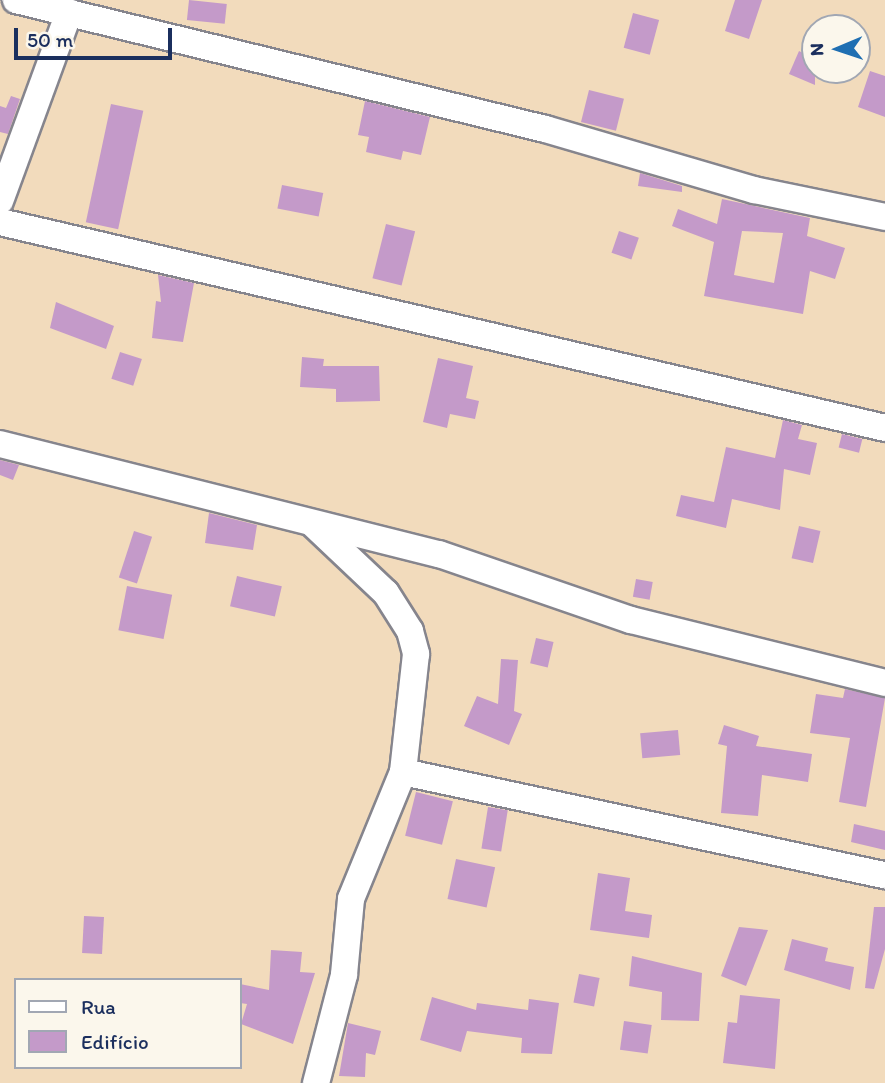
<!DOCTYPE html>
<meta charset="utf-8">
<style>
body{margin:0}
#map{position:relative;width:885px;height:1083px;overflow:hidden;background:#f2dbbc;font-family:Itim,sans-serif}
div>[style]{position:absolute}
.building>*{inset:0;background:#c49ac9;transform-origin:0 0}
.roads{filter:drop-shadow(2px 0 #86858d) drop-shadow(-2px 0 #86858d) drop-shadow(0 2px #86858d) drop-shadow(0 -2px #86858d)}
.minor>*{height:26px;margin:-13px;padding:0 13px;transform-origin:13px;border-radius:13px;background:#fff}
span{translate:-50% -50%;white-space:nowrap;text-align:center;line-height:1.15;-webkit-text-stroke:5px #fbf7ec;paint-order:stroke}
.legend{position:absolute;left:14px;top:978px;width:228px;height:91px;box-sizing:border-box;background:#fbf7ec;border:2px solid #a1a7b3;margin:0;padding:9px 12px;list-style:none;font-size:21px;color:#1b2f5e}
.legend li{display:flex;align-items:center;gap:14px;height:35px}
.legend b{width:35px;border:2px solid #a1a7b3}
.north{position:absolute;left:801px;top:14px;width:70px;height:70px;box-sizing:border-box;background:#fbf7ec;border:2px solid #a1a7b3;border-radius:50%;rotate:268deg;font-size:19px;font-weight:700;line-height:28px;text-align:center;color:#1b2f5e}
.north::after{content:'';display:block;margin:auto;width:24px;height:32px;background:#1f6fb2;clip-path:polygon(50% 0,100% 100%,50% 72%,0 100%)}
.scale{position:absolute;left:14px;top:28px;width:158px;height:32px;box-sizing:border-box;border:4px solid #1b2f5e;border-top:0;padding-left:9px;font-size:21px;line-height:24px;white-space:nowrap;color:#1b2f5e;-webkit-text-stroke:5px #fbf7ec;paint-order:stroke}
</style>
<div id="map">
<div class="building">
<i style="left:189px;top:0;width:38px;height:20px;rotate:6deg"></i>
<i style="clip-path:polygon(735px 0,762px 0,749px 39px,725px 31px)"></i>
<i style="left:633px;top:13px;width:27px;height:36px;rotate:15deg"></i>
<i style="clip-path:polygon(799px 51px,815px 59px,815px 85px,789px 74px)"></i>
<i style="clip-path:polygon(870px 71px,885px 76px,885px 117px,858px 107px)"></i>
<i style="left:589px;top:90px;width:36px;height:33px;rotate:14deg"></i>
<i style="clip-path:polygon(11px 96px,20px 99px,8px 134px,0 132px,0 106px,6px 108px)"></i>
<i style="clip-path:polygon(365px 101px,430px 117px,421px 155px,403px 151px,401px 160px,366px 152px,369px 137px,358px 135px)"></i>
<i style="left:111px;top:104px;width:33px;height:121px;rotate:12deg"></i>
<i style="clip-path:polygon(640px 173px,682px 186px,682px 192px,638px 186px)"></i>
<i style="left:282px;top:185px;width:42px;height:24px;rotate:11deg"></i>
<i style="clip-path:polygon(evenodd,722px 199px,810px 218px,807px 236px,845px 248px,835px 279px,810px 271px,803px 314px,704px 296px,714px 242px,672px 226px,678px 209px,717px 224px,722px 199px,742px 231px,783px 233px,774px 283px,734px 275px,742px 231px)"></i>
<i style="left:386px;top:224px;width:30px;height:56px;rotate:14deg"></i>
<i style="left:619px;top:231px;width:21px;height:23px;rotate:19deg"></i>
<i style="clip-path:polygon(158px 275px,194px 283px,183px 342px,152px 338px,156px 301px,161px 302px)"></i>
<i style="clip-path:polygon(56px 302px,114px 326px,106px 349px,50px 328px)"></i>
<i style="left:120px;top:352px;width:23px;height:28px;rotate:18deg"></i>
<i style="clip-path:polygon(302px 357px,324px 359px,323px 366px,379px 366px,380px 401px,336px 402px,336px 389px,300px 387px)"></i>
<i style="clip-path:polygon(438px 358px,473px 366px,466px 398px,479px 401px,475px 419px,450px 414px,447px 428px,423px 422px)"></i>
<i style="clip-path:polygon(783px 420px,802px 425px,798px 439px,817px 443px,810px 475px,784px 469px,780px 510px,732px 499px,726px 528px,676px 516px,681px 495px,714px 502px,726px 447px,775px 458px)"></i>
<i style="left:842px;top:434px;width:21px;height:14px;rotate:14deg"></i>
<i style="clip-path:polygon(0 460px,19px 465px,13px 480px,0 475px)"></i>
<i style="clip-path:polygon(209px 513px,257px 525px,253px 550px,205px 543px)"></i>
<i style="left:799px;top:526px;width:22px;height:33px;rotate:13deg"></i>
<i style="left:134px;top:531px;width:19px;height:49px;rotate:18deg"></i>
<i style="left:237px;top:576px;width:46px;height:31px;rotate:13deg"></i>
<i style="left:636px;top:579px;width:17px;height:18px;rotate:10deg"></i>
<i style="left:127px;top:586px;width:46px;height:45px;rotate:11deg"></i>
<i style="left:536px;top:638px;width:18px;height:26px;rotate:13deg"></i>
<i style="clip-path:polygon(501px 659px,518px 660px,514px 711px,522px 714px,509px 745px,464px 726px,477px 696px,498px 704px)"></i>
<i style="clip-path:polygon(845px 689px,885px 698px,866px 807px,839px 802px,850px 738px,810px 733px,816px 694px,843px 698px)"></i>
<i style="clip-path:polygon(724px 725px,759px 736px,756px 746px,812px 754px,808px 782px,762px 775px,758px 816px,721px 813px,727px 746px,718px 744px)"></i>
<i style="left:678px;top:730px;width:25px;height:38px;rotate:85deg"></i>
<i style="left:416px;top:792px;width:38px;height:45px;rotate:14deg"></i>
<i style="left:488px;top:807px;width:20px;height:42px;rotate:9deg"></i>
<i style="clip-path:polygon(854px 824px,885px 831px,885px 850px,851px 842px)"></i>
<i style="left:456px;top:859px;width:40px;height:41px;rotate:12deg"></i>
<i style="clip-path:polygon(598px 873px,630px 878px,625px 911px,652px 915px,649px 938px,590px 930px)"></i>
<i style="clip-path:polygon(874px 907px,885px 907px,885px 949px,874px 989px,865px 988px)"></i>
<i style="left:84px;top:916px;width:20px;height:37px;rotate:3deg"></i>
<i style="clip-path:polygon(739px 927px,768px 930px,746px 986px,721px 976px)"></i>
<i style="clip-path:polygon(792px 939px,828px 948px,825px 961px,854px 967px,850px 990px,784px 970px)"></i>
<i style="clip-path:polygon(271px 950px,302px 952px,300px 972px,315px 973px,293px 1044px,241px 1024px,247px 1004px,240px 1003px,240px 984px,269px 990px)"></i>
<i style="clip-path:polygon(632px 956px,702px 973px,699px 1021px,661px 1020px,662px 992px,629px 986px)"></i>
<i style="left:579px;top:974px;width:21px;height:29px;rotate:11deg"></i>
<i style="clip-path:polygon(740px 995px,780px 999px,775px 1069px,723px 1063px,728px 1022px,737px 1023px)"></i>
<i style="clip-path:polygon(432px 997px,476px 1010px,477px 1003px,528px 1010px,529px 999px,559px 1003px,552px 1054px,521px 1053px,522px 1038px,467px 1031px,461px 1052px,420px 1040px)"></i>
<i style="left:624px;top:1021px;width:28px;height:29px;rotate:8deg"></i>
<i style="clip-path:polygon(348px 1023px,381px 1031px,375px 1055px,366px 1053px,365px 1077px,339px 1076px)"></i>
</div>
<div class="roads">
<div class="minor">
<i style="left:16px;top:0;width:545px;rotate:13.7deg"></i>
<i style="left:545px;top:129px;width:218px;rotate:16.3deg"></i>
<i style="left:754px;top:190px;width:134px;rotate:11.6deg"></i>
<i style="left:0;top:201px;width:201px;rotate:-69.9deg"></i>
<i style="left:0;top:222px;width:909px;rotate:13.1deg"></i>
<i style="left:0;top:444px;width:453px;rotate:14.1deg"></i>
<i style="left:439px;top:554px;width:203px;rotate:19deg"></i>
<i style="left:631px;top:620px;width:262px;rotate:13.9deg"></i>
<i style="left:313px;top:524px;width:100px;rotate:43.4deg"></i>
<i style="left:386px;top:593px;width:45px;rotate:57.7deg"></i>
<i style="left:410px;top:631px;width:24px;rotate:75deg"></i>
<i style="left:416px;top:654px;width:119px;rotate:96.3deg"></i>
<i style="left:403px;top:772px;width:137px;rotate:112.3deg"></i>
<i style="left:351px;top:899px;width:76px;rotate:95.3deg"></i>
<i style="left:344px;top:975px;width:112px;rotate:104.5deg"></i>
<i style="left:403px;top:772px;width:493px;rotate:12.1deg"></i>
</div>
</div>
<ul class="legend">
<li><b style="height:9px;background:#fff"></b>Rua</li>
<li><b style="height:19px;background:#c49ac9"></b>Edifício</li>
</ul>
<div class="north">N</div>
<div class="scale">50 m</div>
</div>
